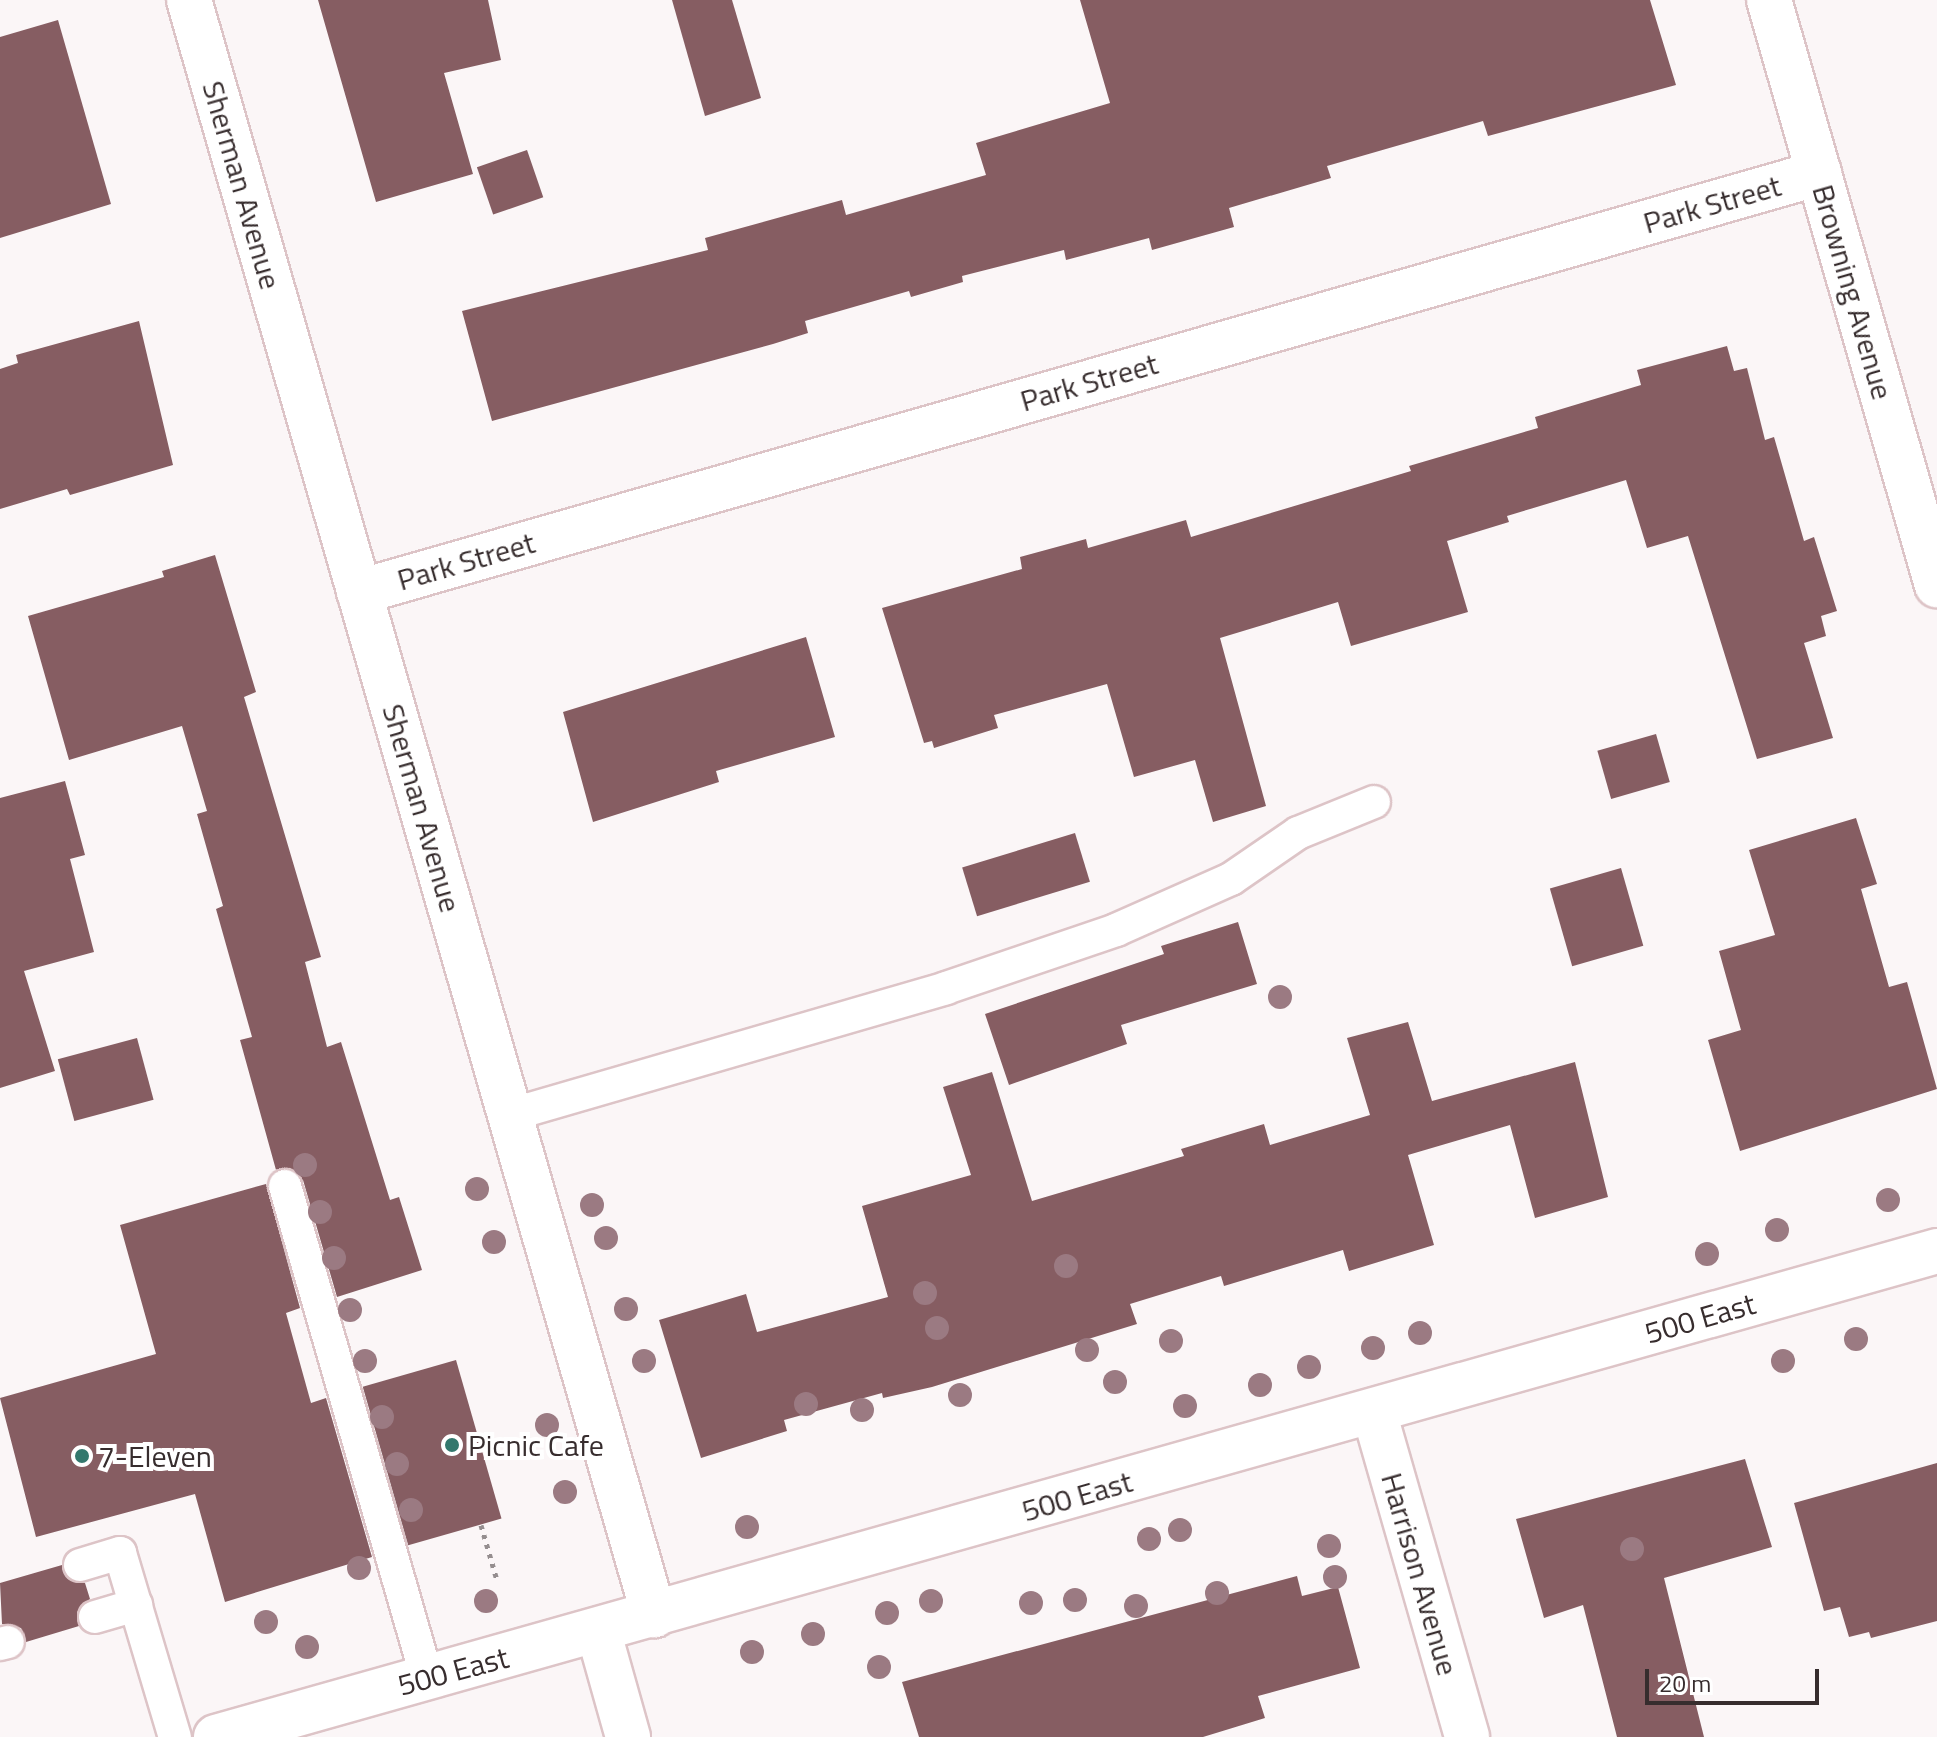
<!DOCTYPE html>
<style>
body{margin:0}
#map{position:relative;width:1937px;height:1737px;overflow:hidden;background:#fbf6f7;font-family:"Titillium Web",sans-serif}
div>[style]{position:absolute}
.building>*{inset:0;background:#865d62;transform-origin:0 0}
.path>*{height:5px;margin-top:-2.5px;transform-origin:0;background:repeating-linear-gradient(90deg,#958e8f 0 4px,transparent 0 10px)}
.roads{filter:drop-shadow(2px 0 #ddc4c7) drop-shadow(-2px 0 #ddc4c7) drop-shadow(0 2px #ddc4c7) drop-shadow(0 -2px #ddc4c7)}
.lane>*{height:32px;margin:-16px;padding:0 16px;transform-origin:16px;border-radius:16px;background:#fff}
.street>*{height:44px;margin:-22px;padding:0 22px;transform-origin:22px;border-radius:22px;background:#fff}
.secondary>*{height:44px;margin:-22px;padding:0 22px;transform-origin:22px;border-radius:22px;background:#fff}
.trees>*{width:24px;height:24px;margin:-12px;border-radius:50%;background:#9b7a82}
.dots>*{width:22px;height:22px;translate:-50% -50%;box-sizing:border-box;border:4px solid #fff;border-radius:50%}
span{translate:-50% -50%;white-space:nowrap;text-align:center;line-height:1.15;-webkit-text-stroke:8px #fff;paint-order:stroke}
.street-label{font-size:30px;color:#372d2e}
.poi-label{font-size:30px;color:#372d2e}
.left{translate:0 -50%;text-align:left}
.scale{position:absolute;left:1645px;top:1669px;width:174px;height:36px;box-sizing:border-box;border:4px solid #372d2e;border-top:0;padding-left:10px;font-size:24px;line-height:28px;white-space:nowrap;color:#372d2e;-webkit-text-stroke:6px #fff;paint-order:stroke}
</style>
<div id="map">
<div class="building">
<i style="clip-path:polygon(318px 0,488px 0,501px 60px,444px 73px,473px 174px,376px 202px)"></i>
<i style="clip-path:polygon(672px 0,732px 0,761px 98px,705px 116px)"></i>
<i style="clip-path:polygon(1080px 0,1650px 0,1676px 85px,1488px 136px,1483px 121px,1327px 166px,1331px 178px,1229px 208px,1234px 227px,1152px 250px,1149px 238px,1066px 260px,1064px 250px,962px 276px,963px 282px,911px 297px,909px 291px,805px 321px,808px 333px,773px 344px,492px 421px,462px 311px,708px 250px,705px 238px,842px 200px,846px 215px,986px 175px,976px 143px,1110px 103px)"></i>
<i style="clip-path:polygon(58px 20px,111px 204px,0 238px,0 37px)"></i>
<i style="left:527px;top:150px;width:50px;height:53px;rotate:71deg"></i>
<i style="clip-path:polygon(139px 321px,173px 465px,70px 495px,67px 489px,0 509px,0 369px,18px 363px,16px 355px)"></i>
<i style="clip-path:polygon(1727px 346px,1734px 371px,1747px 368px,1765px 440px,1774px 437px,1804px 541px,1814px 537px,1837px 611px,1821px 616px,1826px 636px,1804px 643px,1833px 738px,1757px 759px,1688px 536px,1647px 548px,1626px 480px,1507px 516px,1509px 522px,1447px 541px,1468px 612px,1351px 646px,1338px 602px,1220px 638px,1266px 806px,1213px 822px,1195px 760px,1134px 777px,1107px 684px,994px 715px,998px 728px,934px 748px,932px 741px,924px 743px,882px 608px,1022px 569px,1020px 557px,1086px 539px,1088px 548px,1186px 520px,1191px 537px,1411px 471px,1409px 466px,1538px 428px,1535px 417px,1641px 385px,1637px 370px)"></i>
<i style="clip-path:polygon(215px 555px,256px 692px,244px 697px,321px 957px,305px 962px,327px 1047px,341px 1042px,390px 1200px,399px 1197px,422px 1270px,337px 1297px,303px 1180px,290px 1168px,276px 1170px,240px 1040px,252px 1037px,216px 909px,223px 906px,197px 814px,207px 811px,182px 726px,69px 760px,28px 616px,164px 577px,162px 571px)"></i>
<i style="clip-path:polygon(806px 637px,835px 737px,716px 771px,719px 782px,593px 822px,563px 712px)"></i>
<i style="left:1656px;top:734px;width:50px;height:61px;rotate:74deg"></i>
<i style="clip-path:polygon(65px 781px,85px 855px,70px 859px,94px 952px,24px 971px,55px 1071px,0 1088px,0 798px)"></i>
<i style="clip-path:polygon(1856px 818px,1877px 884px,1861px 889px,1889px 987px,1907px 982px,1937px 1089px,1740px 1151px,1708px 1040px,1741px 1030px,1719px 951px,1775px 935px,1749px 850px)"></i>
<i style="left:1075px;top:833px;width:51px;height:118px;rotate:73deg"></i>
<i style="left:1621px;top:868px;width:81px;height:74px;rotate:74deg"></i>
<i style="clip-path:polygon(1238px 922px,1257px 984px,1121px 1025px,1127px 1044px,1009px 1085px,985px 1014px,1164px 954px,1161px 946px)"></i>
<i style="clip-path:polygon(1408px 1022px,1432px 1101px,1575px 1062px,1608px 1197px,1535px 1218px,1510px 1125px,1408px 1155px,1434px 1245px,1349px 1271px,1343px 1250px,1224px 1286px,1221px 1276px,1130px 1304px,1137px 1324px,932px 1387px,883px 1398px,882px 1393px,784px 1420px,787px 1431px,701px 1458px,659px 1320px,746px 1294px,757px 1332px,888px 1297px,862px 1206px,971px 1175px,943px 1087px,992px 1072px,1032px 1201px,1184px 1156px,1181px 1149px,1264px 1124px,1270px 1145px,1370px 1115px,1347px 1038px)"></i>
<i style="left:137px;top:1038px;width:64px;height:82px;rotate:75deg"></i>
<i style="clip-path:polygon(266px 1184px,300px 1308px,286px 1313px,311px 1403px,326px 1398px,372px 1557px,225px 1602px,195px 1494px,36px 1537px,0 1398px,156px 1354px,120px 1225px)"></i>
<i style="left:456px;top:1360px;width:165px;height:97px;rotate:74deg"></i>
<i style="clip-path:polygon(1745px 1459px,1772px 1547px,1664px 1578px,1704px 1737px,1617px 1737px,1583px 1605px,1544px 1618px,1516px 1519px)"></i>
<i style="clip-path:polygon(1937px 1463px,1937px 1621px,1871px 1638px,1869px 1632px,1849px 1637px,1840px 1607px,1824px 1611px,1794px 1503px)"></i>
<i style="clip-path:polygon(62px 1565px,68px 1579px,85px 1583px,90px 1599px,77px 1612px,79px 1626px,26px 1642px,21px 1628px,2px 1624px,0 1583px)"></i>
<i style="clip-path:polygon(1297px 1576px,1302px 1596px,1338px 1587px,1360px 1668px,1258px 1696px,1265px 1718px,1203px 1737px,919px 1737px,902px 1682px)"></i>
</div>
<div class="path">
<i style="left:481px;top:1525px;width:57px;rotate:73.8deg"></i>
</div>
<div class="roads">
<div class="lane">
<i style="left:510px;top:1115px;width:454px;rotate:-16.2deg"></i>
<i style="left:946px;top:988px;width:180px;rotate:-18.8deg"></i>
<i style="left:1116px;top:930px;width:126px;rotate:-23.9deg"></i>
<i style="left:1231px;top:879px;width:81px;rotate:-34.5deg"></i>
<i style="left:1298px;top:833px;width:82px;rotate:-22.2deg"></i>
<i style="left:285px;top:1186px;width:512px;rotate:73.9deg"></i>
<i style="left:80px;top:1565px;width:42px;rotate:-16.7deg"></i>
<i style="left:120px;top:1553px;width:192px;rotate:73.4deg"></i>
<i style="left:95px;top:1617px;width:43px;rotate:-16.3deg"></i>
<i style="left:0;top:1644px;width:8px;rotate:-14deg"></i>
</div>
<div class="street">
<i style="left:189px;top:0;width:1681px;rotate:73.94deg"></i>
<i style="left:1769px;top:0;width:609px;rotate:73.98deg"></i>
<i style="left:359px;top:592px;width:1519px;rotate:-16.01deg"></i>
<i style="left:1374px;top:1412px;width:338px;rotate:74deg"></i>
<i style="left:598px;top:1630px;width:111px;rotate:74.3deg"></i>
</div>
<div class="secondary">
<i style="left:216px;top:1737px;width:1788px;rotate:-15.77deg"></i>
</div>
</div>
<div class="trees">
<i style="left:1280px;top:997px"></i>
<i style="left:305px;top:1165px"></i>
<i style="left:477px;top:1189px"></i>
<i style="left:1888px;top:1200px"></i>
<i style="left:592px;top:1205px"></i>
<i style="left:320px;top:1212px"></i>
<i style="left:1777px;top:1230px"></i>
<i style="left:606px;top:1238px"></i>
<i style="left:494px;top:1242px"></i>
<i style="left:1707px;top:1254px"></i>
<i style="left:334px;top:1258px"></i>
<i style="left:1066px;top:1266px"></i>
<i style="left:925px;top:1293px"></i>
<i style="left:626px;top:1309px"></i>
<i style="left:350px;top:1310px"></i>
<i style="left:937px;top:1328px"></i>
<i style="left:1420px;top:1333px"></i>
<i style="left:1856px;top:1339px"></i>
<i style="left:1171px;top:1341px"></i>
<i style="left:1373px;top:1348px"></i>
<i style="left:1087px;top:1350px"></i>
<i style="left:365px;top:1361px"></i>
<i style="left:644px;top:1361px"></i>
<i style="left:1783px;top:1361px"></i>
<i style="left:1309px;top:1367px"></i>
<i style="left:1115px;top:1382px"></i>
<i style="left:1260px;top:1385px"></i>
<i style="left:960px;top:1395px"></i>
<i style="left:806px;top:1404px"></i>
<i style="left:1185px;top:1406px"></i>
<i style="left:862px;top:1410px"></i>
<i style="left:382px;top:1417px"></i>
<i style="left:547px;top:1425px"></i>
<i style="left:397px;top:1464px"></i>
<i style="left:565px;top:1492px"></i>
<i style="left:411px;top:1510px"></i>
<i style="left:747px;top:1527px"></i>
<i style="left:1180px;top:1530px"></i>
<i style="left:1149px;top:1539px"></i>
<i style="left:1329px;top:1546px"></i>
<i style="left:1632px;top:1549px"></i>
<i style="left:359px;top:1568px"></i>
<i style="left:1335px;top:1577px"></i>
<i style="left:1217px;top:1593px"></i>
<i style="left:1075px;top:1600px"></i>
<i style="left:486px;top:1601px"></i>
<i style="left:931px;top:1601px"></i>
<i style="left:1031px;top:1603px"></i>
<i style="left:1136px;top:1606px"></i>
<i style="left:887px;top:1613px"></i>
<i style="left:266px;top:1622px"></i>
<i style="left:813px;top:1634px"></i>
<i style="left:307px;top:1647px"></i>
<i style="left:752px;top:1652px"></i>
<i style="left:879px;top:1667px"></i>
</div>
<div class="dots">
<i style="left:452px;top:1445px;background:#33786d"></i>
<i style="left:82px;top:1456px;background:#33786d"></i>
</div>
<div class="street-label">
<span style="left:242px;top:185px;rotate:74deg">Sherman Avenue</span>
<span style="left:1712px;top:204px;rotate:-16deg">Park Street</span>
<span style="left:1853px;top:292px;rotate:74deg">Browning Avenue</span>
<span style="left:1089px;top:382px;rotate:-16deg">Park Street</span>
<span style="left:466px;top:561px;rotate:-16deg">Park Street</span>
<span style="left:422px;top:808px;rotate:74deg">Sherman Avenue</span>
<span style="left:1700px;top:1318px;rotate:-16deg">500 East</span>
<span style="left:1077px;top:1496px;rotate:-16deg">500 East</span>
<span style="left:1420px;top:1574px;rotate:74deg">Harrison Avenue</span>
<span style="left:453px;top:1671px;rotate:-15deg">500 East</span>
</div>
<div class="poi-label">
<span class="left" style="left:468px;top:1445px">Picnic Cafe</span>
<span class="left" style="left:98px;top:1456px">7-Eleven</span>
</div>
<div class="scale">20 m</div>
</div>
